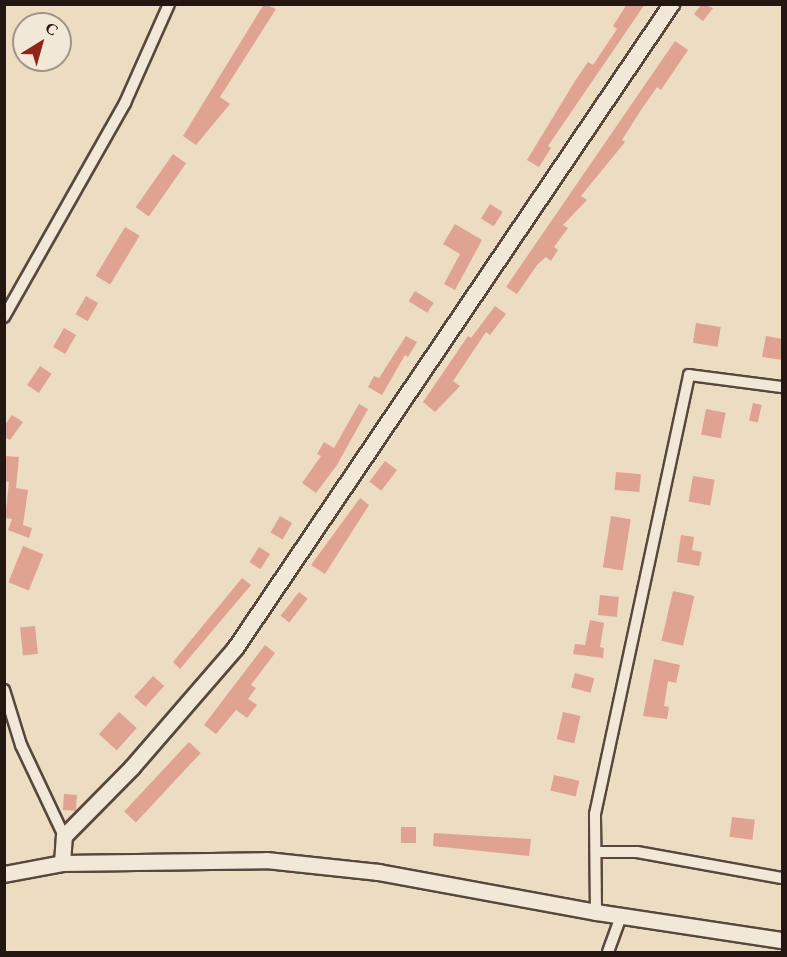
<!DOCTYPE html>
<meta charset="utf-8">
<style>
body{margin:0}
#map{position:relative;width:787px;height:957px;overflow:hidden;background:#ebdcc2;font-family:"EB Garamond",serif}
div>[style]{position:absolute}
.building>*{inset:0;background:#e0a391;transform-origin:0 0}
.roads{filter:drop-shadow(2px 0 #56483d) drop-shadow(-2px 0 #56483d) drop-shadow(0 2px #56483d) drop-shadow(0 -2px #56483d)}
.street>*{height:10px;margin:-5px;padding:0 5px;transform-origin:5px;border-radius:5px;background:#f2e8d7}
.secondary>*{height:15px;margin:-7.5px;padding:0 7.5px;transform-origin:7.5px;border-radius:7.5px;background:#f2e8d7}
span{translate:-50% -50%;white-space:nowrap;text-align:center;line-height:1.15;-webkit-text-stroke:4.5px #f2e8d7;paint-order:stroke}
.frame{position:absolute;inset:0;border:6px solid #241711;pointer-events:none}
.north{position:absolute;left:12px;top:12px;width:60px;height:60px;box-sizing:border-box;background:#f2e8d7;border:2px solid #a09488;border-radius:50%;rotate:37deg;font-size:16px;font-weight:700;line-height:24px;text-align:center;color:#241711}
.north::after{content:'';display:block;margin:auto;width:21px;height:27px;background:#8f2418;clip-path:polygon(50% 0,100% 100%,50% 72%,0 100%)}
</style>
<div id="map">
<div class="building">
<i style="clip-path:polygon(264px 4px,276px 9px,220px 97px,230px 104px,196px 145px,183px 136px)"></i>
<i style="clip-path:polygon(627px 4px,645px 4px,548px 146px,551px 148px,539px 167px,527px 160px,575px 81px,588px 62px,593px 65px,617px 29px,613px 26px)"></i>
<i style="clip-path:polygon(702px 4px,713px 8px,703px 21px,694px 14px)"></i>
<i style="clip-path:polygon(675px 41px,688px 50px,661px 90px,657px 87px,641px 110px,622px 140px,625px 142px,581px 196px,587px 200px,563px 225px,568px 228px,554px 247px,558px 250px,551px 261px,546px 257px,537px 265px,517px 294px,506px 287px)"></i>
<i style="left:173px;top:154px;width:16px;height:65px;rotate:35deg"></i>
<i style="left:490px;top:204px;width:15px;height:17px;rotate:32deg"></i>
<i style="clip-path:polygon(455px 224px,482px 240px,455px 290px,444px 284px,460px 254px,443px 244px)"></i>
<i style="left:125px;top:227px;width:17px;height:57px;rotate:31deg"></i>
<i style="left:415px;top:291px;width:22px;height:12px;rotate:32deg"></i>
<i style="left:86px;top:296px;width:14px;height:21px;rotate:30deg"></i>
<i style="clip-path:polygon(495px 306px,506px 314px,490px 335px,486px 332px,453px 381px,460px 386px,435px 412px,423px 402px,468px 336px,471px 338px)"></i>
<i style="left:696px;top:323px;width:25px;height:20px;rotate:9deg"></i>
<i style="left:64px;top:328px;width:14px;height:22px;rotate:30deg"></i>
<i style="clip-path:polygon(406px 336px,417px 342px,408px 357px,405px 355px,382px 395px,368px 387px,374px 376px,379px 378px)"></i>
<i style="clip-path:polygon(766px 336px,783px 339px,783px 360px,762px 357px)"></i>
<i style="left:40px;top:366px;width:14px;height:23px;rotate:34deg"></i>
<i style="left:753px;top:403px;width:9px;height:18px;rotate:13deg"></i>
<i style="clip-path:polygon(359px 404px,368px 409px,337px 465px,316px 493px,302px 483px,321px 456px,317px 454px,324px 442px,334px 448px)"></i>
<i style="left:706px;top:409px;width:20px;height:26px;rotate:11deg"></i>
<i style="clip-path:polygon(12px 415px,23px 422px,10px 440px,4px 437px,4px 426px)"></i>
<i style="clip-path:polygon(4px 456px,19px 457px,16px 488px,28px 490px,23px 525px,32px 528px,29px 538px,8px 530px,12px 519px,5px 518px,9px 482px,4px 481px)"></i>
<i style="left:385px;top:461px;width:15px;height:26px;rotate:37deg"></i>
<i style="left:616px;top:472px;width:25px;height:18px;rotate:5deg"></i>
<i style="left:693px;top:476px;width:22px;height:26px;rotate:10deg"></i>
<i style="clip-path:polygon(360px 498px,369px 505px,325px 574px,311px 565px)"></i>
<i style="left:280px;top:516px;width:14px;height:19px;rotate:30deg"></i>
<i style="left:611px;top:516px;width:20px;height:52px;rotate:9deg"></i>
<i style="clip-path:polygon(681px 535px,694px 537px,692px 550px,702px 552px,699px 566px,677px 562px)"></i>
<i style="left:23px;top:546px;width:22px;height:39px;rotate:22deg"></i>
<i style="left:259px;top:547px;width:13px;height:18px;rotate:32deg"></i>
<i style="clip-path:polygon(242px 578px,251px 585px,180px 669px,173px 662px)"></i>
<i style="left:673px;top:591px;width:22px;height:51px;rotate:13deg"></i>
<i style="left:299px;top:592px;width:11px;height:30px;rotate:38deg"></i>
<i style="left:600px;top:595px;width:19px;height:20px;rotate:6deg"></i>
<i style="clip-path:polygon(590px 620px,604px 623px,600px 647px,604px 648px,603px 658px,573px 654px,575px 644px,585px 645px)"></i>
<i style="left:35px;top:626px;width:28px;height:15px;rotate:84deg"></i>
<i style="clip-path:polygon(265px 645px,275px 653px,251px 685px,256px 688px,248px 699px,257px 705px,247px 718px,236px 710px,216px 734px,204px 725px)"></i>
<i style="clip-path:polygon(654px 659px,680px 665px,676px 683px,668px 681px,664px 706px,669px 707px,667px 719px,643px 716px)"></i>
<i style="left:575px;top:673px;width:20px;height:15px;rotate:15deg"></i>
<i style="left:153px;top:676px;width:15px;height:28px;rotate:42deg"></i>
<i style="left:119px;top:712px;width:24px;height:30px;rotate:42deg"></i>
<i style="left:563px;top:712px;width:18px;height:28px;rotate:13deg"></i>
<i style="left:189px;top:742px;width:16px;height:95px;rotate:43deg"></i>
<i style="left:554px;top:775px;width:26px;height:16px;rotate:13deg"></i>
<i style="left:64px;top:794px;width:13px;height:16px;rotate:4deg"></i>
<i style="left:732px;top:817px;width:23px;height:20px;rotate:7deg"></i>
<i style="left:401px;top:827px;width:15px;height:16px"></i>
<i style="clip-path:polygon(434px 833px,531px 839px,529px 856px,433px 846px)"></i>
</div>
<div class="roads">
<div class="street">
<i style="left:4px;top:317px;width:246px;rotate:-60.5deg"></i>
<i style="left:125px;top:103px;width:108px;rotate:-66deg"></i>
<i style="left:4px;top:690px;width:58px;rotate:72.8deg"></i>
<i style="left:21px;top:745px;width:101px;rotate:64.7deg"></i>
<i style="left:596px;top:852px;width:41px"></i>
<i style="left:637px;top:852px;width:147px;rotate:10.2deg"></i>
<i style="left:596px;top:912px;width:98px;rotate:-90.6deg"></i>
<i style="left:595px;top:814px;width:449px;rotate:-77.9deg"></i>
<i style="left:689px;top:375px;width:94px;rotate:7.4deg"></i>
<i style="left:608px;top:952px;width:38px;rotate:-70deg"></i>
</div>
<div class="secondary">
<i style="left:62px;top:863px;width:27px;rotate:-86deg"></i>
<i style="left:64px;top:836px;width:97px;rotate:-45.4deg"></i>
<i style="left:132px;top:767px;width:157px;rotate:-49.1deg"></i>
<i style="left:235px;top:648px;width:778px;rotate:-55.9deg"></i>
<i style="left:4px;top:874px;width:59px;rotate:-10.7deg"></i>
<i style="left:62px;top:863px;width:204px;rotate:-0.8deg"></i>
<i style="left:266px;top:860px;width:113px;rotate:6.1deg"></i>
<i style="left:378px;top:872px;width:222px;rotate:10.4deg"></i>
<i style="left:596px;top:912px;width:188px;rotate:8.6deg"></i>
</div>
</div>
<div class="frame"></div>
<div class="north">С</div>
</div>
